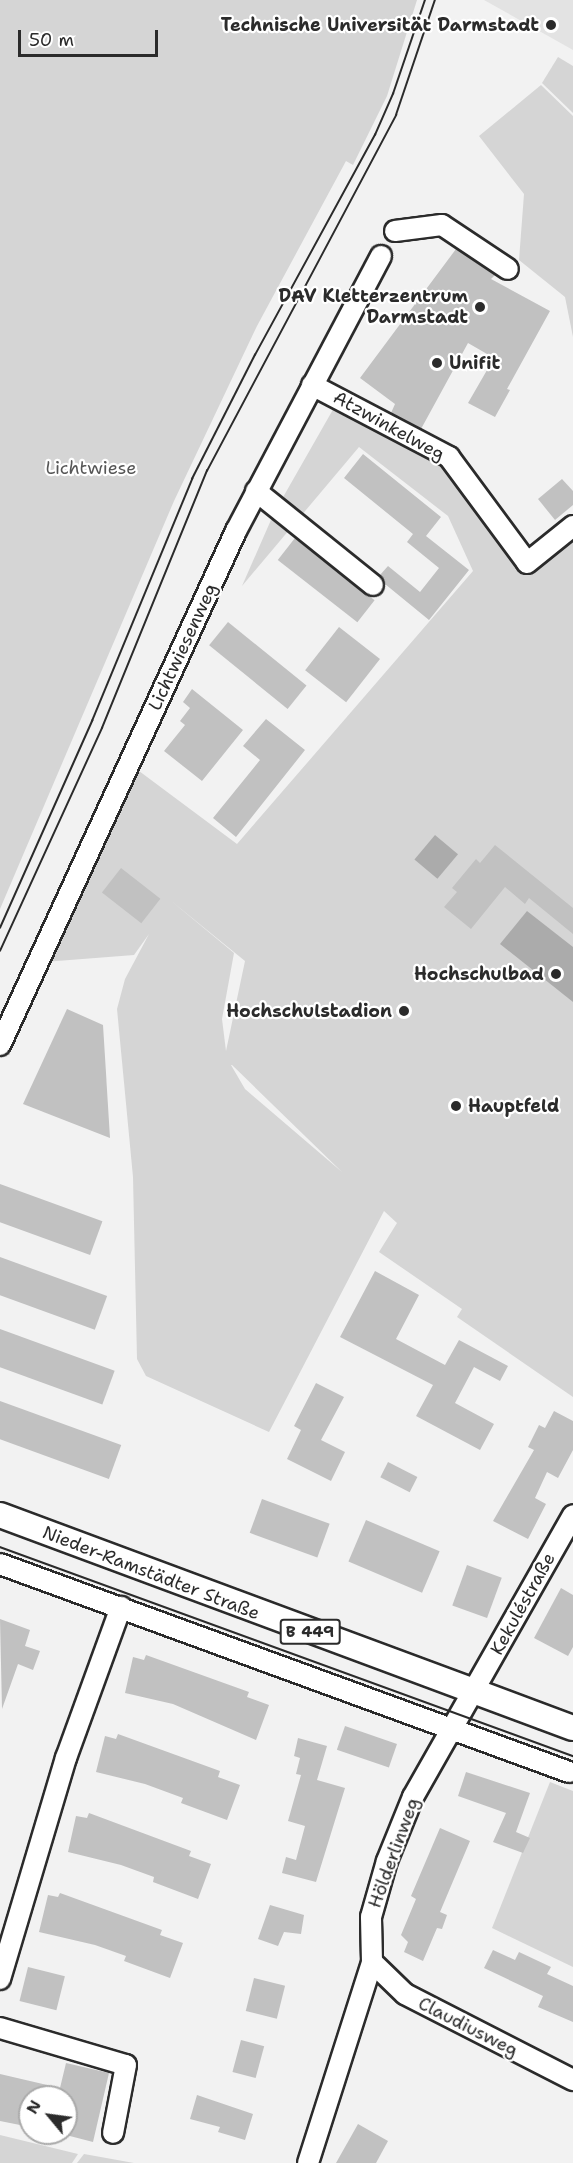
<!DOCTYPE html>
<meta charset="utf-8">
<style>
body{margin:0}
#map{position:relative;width:573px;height:2163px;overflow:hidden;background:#f2f2f2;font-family:"Shantell Sans",sans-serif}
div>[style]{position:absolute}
.built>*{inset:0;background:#e3e3e3}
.green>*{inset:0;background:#d5d5d5}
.water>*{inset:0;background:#ababab;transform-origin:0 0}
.building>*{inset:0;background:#c1c1c1;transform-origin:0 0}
.roads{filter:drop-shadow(2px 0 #2b2b2b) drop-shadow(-2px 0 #2b2b2b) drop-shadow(0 2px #2b2b2b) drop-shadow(0 -2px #2b2b2b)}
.minor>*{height:20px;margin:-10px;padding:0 10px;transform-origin:10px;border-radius:10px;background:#fff}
.major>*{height:24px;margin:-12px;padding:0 12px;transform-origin:12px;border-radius:12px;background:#fff}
.tram>*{height:1.5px;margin:-0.75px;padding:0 0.75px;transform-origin:0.75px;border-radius:0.75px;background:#2b2b2b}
.dots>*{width:16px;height:16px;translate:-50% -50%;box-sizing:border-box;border:3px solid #fff;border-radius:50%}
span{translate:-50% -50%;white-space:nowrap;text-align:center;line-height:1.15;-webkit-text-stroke:4.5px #fff;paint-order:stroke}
.shield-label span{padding:2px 4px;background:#fff;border:2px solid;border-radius:4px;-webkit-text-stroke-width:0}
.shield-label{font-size:16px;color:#2b2b2b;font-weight:700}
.poi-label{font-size:18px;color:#2b2b2b;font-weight:700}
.right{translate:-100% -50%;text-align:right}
.left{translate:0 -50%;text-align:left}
.street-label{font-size:18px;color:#2b2b2b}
.park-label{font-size:18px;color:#565656}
.north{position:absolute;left:18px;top:2085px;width:60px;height:60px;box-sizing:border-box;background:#fff;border:2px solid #aaa;border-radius:50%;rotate:299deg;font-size:16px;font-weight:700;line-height:24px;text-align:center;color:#2b2b2b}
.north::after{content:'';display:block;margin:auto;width:21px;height:27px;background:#2b2b2b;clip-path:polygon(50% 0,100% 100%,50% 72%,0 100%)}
.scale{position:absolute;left:18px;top:30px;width:140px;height:27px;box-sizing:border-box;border:3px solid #2b2b2b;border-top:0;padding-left:8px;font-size:18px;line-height:21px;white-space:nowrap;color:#2b2b2b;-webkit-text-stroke:4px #fff;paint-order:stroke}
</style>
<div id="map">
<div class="built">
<i style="clip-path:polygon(484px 0,573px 0,573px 50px)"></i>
</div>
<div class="green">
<i style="clip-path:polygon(0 0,417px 0,387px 96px,353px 165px,346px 161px,257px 326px,174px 501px,0 909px)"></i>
<i style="clip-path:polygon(558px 57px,573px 66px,573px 113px,542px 83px)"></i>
<i style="clip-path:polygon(541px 85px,573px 116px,573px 337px,565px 297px,519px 260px,524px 194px,479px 136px)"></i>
<i style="clip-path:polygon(evenodd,339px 399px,447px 458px,527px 567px,573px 530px,573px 1397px,457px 1317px,462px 1309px,379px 1252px,397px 1223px,384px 1211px,269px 1432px,146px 1376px,137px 1359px,133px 1177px,117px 1009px,125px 979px,149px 934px,134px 955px,44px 962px,135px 768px,237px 844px,473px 571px,448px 516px,359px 447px,242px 586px,274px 513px,339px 399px,170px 900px,245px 961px,226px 1051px,222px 1019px,234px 953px,170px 900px,339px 399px,231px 1065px,232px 1065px,342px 1172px,245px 1089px,231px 1065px)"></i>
<i style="clip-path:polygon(550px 1782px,573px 1791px,573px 1967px,492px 1928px)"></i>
<i style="clip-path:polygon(0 2135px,78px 2154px,72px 2163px,0 2163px)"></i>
<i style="clip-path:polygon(84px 2154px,134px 2163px,77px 2163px)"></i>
</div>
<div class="water">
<i style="left:435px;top:835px;width:30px;height:32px;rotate:40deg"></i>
<i style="clip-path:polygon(527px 911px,573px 947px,573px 1002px,500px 944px)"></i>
</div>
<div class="building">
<i style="clip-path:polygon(456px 249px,495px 275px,491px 279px,550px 311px,507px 389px,510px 390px,495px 417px,468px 403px,494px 358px,468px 343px,421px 429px,391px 413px,395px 404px,360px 378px)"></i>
<i style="clip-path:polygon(363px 454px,441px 517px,426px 536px,469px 570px,429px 620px,385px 584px,380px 575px,388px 566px,420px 592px,439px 568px,407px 542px,413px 534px,344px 478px)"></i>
<i style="clip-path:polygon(562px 479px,573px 491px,573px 505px,555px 520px,538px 499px)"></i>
<i style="left:295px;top:538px;width:101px;height:28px;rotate:38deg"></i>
<i style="left:228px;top:622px;width:101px;height:30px;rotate:39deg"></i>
<i style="left:339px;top:627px;width:52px;height:55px;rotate:38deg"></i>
<i style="clip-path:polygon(192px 689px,243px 730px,202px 781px,164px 751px,185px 725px,180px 721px,190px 708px,183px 702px)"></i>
<i style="clip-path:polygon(266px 719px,305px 750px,236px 837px,213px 818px,260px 760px,243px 746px)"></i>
<i style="clip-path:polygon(495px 845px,573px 908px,573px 934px,529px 898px,525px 904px,505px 887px,471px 929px,444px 907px,457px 892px,452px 888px,476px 859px,480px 863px)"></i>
<i style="left:121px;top:868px;width:50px;height:31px;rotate:38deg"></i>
<i style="clip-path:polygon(67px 1009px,103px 1025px,110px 1138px,23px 1104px)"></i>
<i style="left:0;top:1184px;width:109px;height:36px;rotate:20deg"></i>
<i style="left:0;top:1257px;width:114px;height:36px;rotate:20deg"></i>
<i style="clip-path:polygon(375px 1271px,419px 1295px,396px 1339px,445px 1365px,459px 1340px,508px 1366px,500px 1381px,474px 1367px,455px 1403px,494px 1424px,480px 1450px,416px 1416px,433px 1385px,340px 1337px)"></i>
<i style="left:0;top:1329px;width:122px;height:36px;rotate:20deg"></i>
<i style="clip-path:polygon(316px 1383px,344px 1397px,321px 1440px,345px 1452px,331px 1481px,287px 1459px,301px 1430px,294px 1426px)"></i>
<i style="left:0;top:1401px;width:129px;height:36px;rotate:20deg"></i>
<i style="clip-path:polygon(554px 1411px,573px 1421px,573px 1450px,558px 1478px,547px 1472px,535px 1498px,546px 1504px,528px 1539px,493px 1521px,534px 1450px,528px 1447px,539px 1425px,545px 1428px)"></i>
<i style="left:388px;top:1462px;width:33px;height:17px;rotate:27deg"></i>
<i style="left:262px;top:1499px;width:72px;height:36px;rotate:20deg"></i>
<i style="left:366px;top:1520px;width:80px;height:45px;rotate:23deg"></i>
<i style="left:467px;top:1565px;width:37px;height:43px;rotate:20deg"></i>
<i style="clip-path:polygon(561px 1588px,573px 1595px,573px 1647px,568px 1656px,534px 1638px)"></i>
<i style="clip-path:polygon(0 1619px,30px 1630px,25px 1646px,40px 1651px,33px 1670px,18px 1664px,2px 1709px)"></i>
<i style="clip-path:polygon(146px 1655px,249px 1692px,247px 1697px,269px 1705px,256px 1740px,173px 1704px,125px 1693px,133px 1657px,144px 1660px)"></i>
<i style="left:345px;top:1726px;width:55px;height:25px;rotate:19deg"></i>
<i style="clip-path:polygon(118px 1734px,220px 1771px,218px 1777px,240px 1785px,227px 1820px,181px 1803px,183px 1798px,145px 1784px,96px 1772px,105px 1736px,116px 1739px)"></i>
<i style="clip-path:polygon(298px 1738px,327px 1746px,317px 1780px,345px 1788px,316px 1882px,282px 1873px,286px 1857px,296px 1860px,305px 1826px,288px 1821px,301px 1775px,296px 1774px,300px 1758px,294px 1756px)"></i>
<i style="clip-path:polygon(466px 1772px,530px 1793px,516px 1832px,530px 1838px,523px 1853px,493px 1842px,506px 1813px,458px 1796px)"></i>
<i style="clip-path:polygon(89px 1813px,191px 1851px,189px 1856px,211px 1864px,198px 1899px,153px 1882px,154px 1877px,121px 1865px,68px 1852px,76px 1816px,87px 1818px)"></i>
<i style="clip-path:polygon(440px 1828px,470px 1841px,440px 1912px,447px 1915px,442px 1929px,437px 1928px,423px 1961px,404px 1952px,408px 1942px,401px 1935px,416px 1899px,411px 1896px)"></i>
<i style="clip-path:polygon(60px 1893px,162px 1930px,160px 1935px,183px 1943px,170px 1978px,124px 1961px,126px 1956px,95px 1945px,39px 1932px,48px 1895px,58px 1897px)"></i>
<i style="clip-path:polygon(270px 1905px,304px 1915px,301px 1934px,284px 1932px,278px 1946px,258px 1939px)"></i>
<i style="clip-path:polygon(493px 1950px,515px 1960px,519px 1952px,551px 1967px,547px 1974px,573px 1986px,573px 2022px,538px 2007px,543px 1996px,484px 1968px)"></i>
<i style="left:28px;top:1967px;width:38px;height:35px;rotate:14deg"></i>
<i style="left:254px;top:1978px;width:32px;height:34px;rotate:14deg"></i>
<i style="left:241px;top:2040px;width:24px;height:33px;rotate:15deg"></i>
<i style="clip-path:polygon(66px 2063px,109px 2073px,93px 2142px,66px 2135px,66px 2097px,30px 2097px,30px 2127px,0 2121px,0 2074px,60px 2088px)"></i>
<i style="clip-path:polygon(197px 2095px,253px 2114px,245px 2140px,218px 2132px,220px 2127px,190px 2119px)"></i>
<i style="clip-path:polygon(358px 2124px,388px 2141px,376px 2163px,336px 2163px)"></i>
</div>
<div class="roads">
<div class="minor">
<i style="left:395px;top:231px;width:47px;rotate:-7.3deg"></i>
<i style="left:442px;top:225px;width:79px;rotate:33.7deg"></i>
<i style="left:312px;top:385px;width:155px;rotate:27.7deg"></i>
<i style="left:449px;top:457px;width:129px;rotate:53.5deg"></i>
<i style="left:256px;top:491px;width:150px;rotate:38.8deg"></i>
<i style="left:527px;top:563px;width:59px;rotate:-38.8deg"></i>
<i style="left:0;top:1045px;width:566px;rotate:-65.34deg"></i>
<i style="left:236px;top:531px;width:311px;rotate:-62.2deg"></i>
<i style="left:0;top:1564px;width:606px;rotate:20.08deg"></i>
<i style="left:372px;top:1962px;width:46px;rotate:44.1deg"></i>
<i style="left:405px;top:1994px;width:189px;rotate:27.1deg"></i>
<i style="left:0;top:1979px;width:231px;rotate:-73.4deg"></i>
<i style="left:66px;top:1758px;width:161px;rotate:-70deg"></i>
<i style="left:0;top:2028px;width:131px;rotate:16.4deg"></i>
<i style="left:126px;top:2065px;width:69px;rotate:100.8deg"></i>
<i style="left:308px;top:2163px;width:211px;rotate:-72.3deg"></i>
<i style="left:372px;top:1962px;width:45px;rotate:-91.3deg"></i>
<i style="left:371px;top:1917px;width:58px;rotate:-74.1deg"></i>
<i style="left:387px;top:1861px;width:69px;rotate:-67.9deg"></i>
<i style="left:413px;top:1797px;width:324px;rotate:-60.4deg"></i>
</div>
<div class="major">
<i style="left:0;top:1515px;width:611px;rotate:20.39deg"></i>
</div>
</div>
<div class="tram">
<i style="left:0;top:928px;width:227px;rotate:-66deg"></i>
<i style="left:92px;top:721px;width:262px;rotate:-67.5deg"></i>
<i style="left:192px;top:479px;width:139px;rotate:-63.1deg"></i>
<i style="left:255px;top:355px;width:251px;rotate:-61.4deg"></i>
<i style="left:375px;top:135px;width:45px;rotate:-66.3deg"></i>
<i style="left:393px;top:94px;width:99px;rotate:-71.2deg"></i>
<i style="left:0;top:951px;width:245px;rotate:-65.4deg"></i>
<i style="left:102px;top:728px;width:278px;rotate:-67.8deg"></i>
<i style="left:207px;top:471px;width:403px;rotate:-62deg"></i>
<i style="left:396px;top:115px;width:121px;rotate:-71.3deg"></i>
<i style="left:0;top:1547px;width:610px;rotate:20.04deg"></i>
</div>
<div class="dots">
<i style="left:551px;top:25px;background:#2b2b2b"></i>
<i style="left:480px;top:307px;background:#2b2b2b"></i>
<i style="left:437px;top:363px;background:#2b2b2b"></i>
<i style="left:556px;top:974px;background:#2b2b2b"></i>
<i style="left:404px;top:1011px;background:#2b2b2b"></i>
<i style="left:456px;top:1106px;background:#2b2b2b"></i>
</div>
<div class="shield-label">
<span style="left:310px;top:1632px">B 449</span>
</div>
<div class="poi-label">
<span class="right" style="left:539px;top:25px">Technische Universität Darmstadt</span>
<span class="right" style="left:468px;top:307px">DAV Kletterzentrum<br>Darmstadt</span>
<span class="left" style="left:449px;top:363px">Unifit</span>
<span class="right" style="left:544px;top:974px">Hochschulbad</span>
<span class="right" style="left:392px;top:1011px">Hochschulstadion</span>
<span class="left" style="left:468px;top:1106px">Hauptfeld</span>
</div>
<div class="street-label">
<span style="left:389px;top:426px;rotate:29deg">Atzwinkelweg</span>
<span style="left:183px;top:647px;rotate:-65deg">Lichtwiesenweg</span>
<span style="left:151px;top:1573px;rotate:21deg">Nieder-Ramstädter Straße</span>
<span style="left:523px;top:1604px;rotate:-61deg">Kekuléstraße</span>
<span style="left:394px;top:1853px;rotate:-70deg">Hölderlinweg</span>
<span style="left:468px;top:2027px;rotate:27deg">Claudiusweg</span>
</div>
<div class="park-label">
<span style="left:91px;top:468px">Lichtwiese</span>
</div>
<div class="north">N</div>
<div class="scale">50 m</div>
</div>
